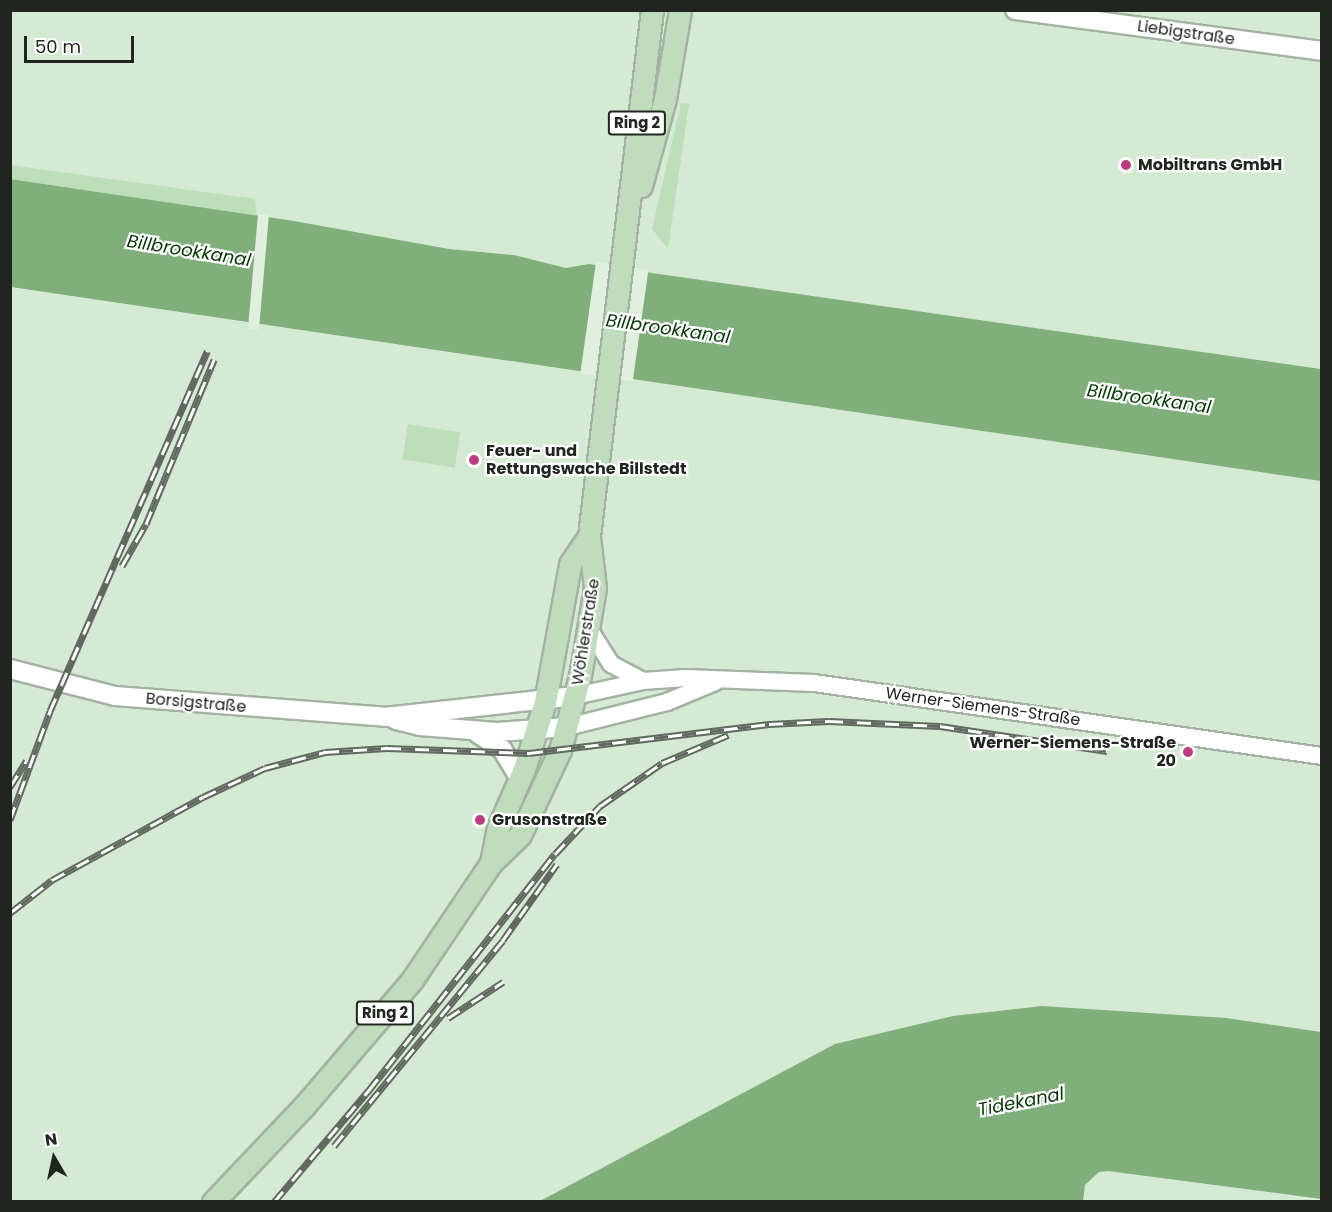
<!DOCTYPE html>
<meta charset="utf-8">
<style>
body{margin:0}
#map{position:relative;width:1332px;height:1212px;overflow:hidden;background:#e1efdf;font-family:Poppins,sans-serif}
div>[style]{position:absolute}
.built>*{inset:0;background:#d5ead3}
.green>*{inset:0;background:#bcdeb8;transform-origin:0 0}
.water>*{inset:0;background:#80af7c}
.pier>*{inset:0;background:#e1efdf;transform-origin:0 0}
.roads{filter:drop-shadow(2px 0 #a3b2a2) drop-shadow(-2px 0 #a3b2a2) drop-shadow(0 2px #a3b2a2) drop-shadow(0 -2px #a3b2a2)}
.tertiary>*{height:16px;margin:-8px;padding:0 8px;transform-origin:8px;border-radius:8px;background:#fff}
.secondary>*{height:18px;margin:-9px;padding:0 9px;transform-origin:9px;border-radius:9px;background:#fff}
.primary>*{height:21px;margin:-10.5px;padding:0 10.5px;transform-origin:10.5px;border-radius:10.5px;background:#bfddbc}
.rail>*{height:7px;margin-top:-3.5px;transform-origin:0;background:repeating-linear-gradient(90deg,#fff 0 14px,#616961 0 28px);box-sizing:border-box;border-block:2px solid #616961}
.dots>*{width:16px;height:16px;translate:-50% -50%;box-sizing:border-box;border:3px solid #fff;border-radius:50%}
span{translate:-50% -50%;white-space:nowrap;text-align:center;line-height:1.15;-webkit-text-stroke:4.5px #fff;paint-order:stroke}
.shield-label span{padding:2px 4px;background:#fff;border:2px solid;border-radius:4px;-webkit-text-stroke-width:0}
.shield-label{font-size:15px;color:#202520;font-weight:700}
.street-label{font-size:16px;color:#202520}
.poi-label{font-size:16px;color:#202520;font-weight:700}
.left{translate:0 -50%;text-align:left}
.right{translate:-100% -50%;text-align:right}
.water-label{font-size:18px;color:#063906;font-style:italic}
.frame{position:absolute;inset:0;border:12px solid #202520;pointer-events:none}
.north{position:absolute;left:24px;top:1128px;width:60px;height:60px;-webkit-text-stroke:4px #fff;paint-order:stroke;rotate:351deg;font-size:16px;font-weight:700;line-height:24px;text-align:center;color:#202520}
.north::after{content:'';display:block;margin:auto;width:21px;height:27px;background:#202520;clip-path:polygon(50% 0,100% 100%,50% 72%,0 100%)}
.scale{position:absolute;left:24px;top:36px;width:110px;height:27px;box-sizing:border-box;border:3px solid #202520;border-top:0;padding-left:8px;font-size:18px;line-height:21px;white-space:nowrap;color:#202520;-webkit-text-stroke:4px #fff;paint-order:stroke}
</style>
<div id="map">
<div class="built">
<i style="clip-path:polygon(10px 11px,1321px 11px,1321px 369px,589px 264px,566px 268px,514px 255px,449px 249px,11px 179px)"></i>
<i style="clip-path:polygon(10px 287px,1321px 481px,1321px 1032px,835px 1044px,540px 1201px,11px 1201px)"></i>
<i style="clip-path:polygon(1108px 1171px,1156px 1175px,1322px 1201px,1083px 1202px,1085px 1185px,1099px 1172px)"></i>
</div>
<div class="green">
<i style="clip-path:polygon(681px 103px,689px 104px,668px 249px,652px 229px)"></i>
<i style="clip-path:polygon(10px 165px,255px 199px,257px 216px,11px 179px)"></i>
<i style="left:408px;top:424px;width:53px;height:36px;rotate:9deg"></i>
</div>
<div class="water">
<i style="clip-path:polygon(10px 179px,294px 221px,449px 249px,514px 255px,566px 268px,589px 264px,1321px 369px,1321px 481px,11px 287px)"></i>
<i style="clip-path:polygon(1042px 1006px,1226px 1018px,1321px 1032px,1321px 1199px,1108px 1171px,1099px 1172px,1085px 1185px,1083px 1201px,540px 1201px,835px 1044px,953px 1016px)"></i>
</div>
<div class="pier">
<i style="left:258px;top:214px;width:11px;height:115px;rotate:5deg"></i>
<i style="left:596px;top:262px;width:53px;height:113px;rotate:8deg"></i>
</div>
<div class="roads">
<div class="tertiary">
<i style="left:589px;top:629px;width:41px;rotate:57.8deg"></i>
<i style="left:611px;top:664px;width:36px;rotate:28deg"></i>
<i style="left:575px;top:696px;width:70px;rotate:-12.4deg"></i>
<i style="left:643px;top:681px;width:43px;rotate:-4deg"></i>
<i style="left:686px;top:678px;width:128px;rotate:2.2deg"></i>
<i style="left:814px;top:683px;width:513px;rotate:8.18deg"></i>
<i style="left:567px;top:727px;width:103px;rotate:-14deg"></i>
<i style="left:667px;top:702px;width:52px;rotate:-22.6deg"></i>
</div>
<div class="secondary">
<i style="left:1015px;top:10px;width:310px;rotate:7.6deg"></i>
<i style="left:10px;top:669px;width:108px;rotate:14.4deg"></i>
<i style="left:115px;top:696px;width:271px;rotate:4.4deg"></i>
<i style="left:385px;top:717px;width:191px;rotate:-6.3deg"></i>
<i style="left:396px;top:720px;width:25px;rotate:14deg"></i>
<i style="left:420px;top:726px;width:77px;rotate:4.5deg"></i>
<i style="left:497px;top:732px;width:70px;rotate:-4.1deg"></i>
<i style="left:477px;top:733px;width:30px;rotate:33deg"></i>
<i style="left:502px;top:749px;width:35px;rotate:59deg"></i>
</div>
<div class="primary">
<i style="left:641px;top:186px;width:90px;rotate:-74.6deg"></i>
<i style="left:665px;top:99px;width:90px;rotate:-80.4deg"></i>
<i style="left:491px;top:863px;width:36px;rotate:-79deg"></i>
<i style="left:498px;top:828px;width:64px;rotate:-66.2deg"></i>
<i style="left:524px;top:769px;width:70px;rotate:-72.6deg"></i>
<i style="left:545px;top:702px;width:140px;rotate:-79.7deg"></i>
<i style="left:570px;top:564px;width:34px;rotate:-56deg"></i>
<i style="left:213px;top:1202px;width:134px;rotate:-46.5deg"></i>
<i style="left:305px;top:1105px;width:165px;rotate:-49.4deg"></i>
<i style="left:412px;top:980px;width:141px;rotate:-56deg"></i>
<i style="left:491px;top:863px;width:40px;rotate:-44deg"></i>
<i style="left:520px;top:835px;width:94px;rotate:-64.8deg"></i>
<i style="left:560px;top:750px;width:77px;rotate:-74.9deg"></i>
<i style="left:580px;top:676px;width:89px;rotate:-80.3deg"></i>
<i style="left:595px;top:588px;width:52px;rotate:-96.6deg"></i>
<i style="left:589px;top:536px;width:530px;rotate:-83.17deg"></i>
</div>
</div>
<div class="rail">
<i style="left:122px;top:566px;width:48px;rotate:-60.3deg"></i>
<i style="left:146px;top:524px;width:178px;rotate:-67.5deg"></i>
<i style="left:10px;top:787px;width:31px;rotate:-58deg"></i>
<i style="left:10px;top:820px;width:116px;rotate:-69.8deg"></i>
<i style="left:50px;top:711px;width:393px;rotate:-66.4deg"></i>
<i style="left:10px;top:913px;width:53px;rotate:-38.2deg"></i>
<i style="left:52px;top:880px;width:172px;rotate:-28.8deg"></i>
<i style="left:203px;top:797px;width:68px;rotate:-25.1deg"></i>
<i style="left:265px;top:768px;width:62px;rotate:-14.9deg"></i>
<i style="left:325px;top:752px;width:62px;rotate:-3.7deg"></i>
<i style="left:387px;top:748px;width:142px;rotate:2deg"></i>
<i style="left:529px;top:753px;width:242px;rotate:-6.9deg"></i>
<i style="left:769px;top:724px;width:60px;rotate:-2.9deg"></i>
<i style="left:829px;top:721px;width:111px;rotate:2.6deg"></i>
<i style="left:940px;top:726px;width:169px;rotate:8.5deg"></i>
<i style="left:448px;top:1018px;width:66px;rotate:-33.2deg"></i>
<i style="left:334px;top:1146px;width:266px;rotate:-50.6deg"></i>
<i style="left:503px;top:940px;width:93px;rotate:-54.6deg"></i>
<i style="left:274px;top:1202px;width:147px;rotate:-49.7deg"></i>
<i style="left:369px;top:1090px;width:300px;rotate:-51.8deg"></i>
<i style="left:555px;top:854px;width:66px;rotate:-46.8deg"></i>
<i style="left:600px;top:806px;width:75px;rotate:-34.7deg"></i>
<i style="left:662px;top:763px;width:72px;rotate:-23deg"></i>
</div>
<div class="dots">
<i style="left:1126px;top:165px;background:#bf3b7f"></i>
<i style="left:474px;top:460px;background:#bf3b7f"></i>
<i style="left:1188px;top:752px;background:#bf3b7f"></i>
<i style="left:480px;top:820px;background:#bf3b7f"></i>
</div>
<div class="shield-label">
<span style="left:637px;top:123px">Ring 2</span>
<span style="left:385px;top:1013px">Ring 2</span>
</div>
<div class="street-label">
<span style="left:1186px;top:33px;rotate:8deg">Liebigstraße</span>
<span style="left:586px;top:632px;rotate:-81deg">Wöhlerstraße</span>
<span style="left:196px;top:703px;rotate:5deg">Borsigstraße</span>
<span style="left:983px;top:707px;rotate:8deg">Werner-Siemens-Straße</span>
</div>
<div class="poi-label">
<span class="left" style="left:1138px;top:165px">Mobiltrans GmbH</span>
<span class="left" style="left:486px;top:460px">Feuer- und<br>Rettungswache Billstedt</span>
<span class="right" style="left:1176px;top:752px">Werner-Siemens-Straße<br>20</span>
<span class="left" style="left:492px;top:820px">Grusonstraße</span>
</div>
<div class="water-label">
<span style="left:189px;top:251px;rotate:9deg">Billbrookkanal</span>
<span style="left:668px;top:329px;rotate:8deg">Billbrookkanal</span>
<span style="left:1149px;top:399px;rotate:8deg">Billbrookkanal</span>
<span style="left:1021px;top:1102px;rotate:-11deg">Tidekanal</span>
</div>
<div class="frame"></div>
<div class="north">N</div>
<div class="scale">50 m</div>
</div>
